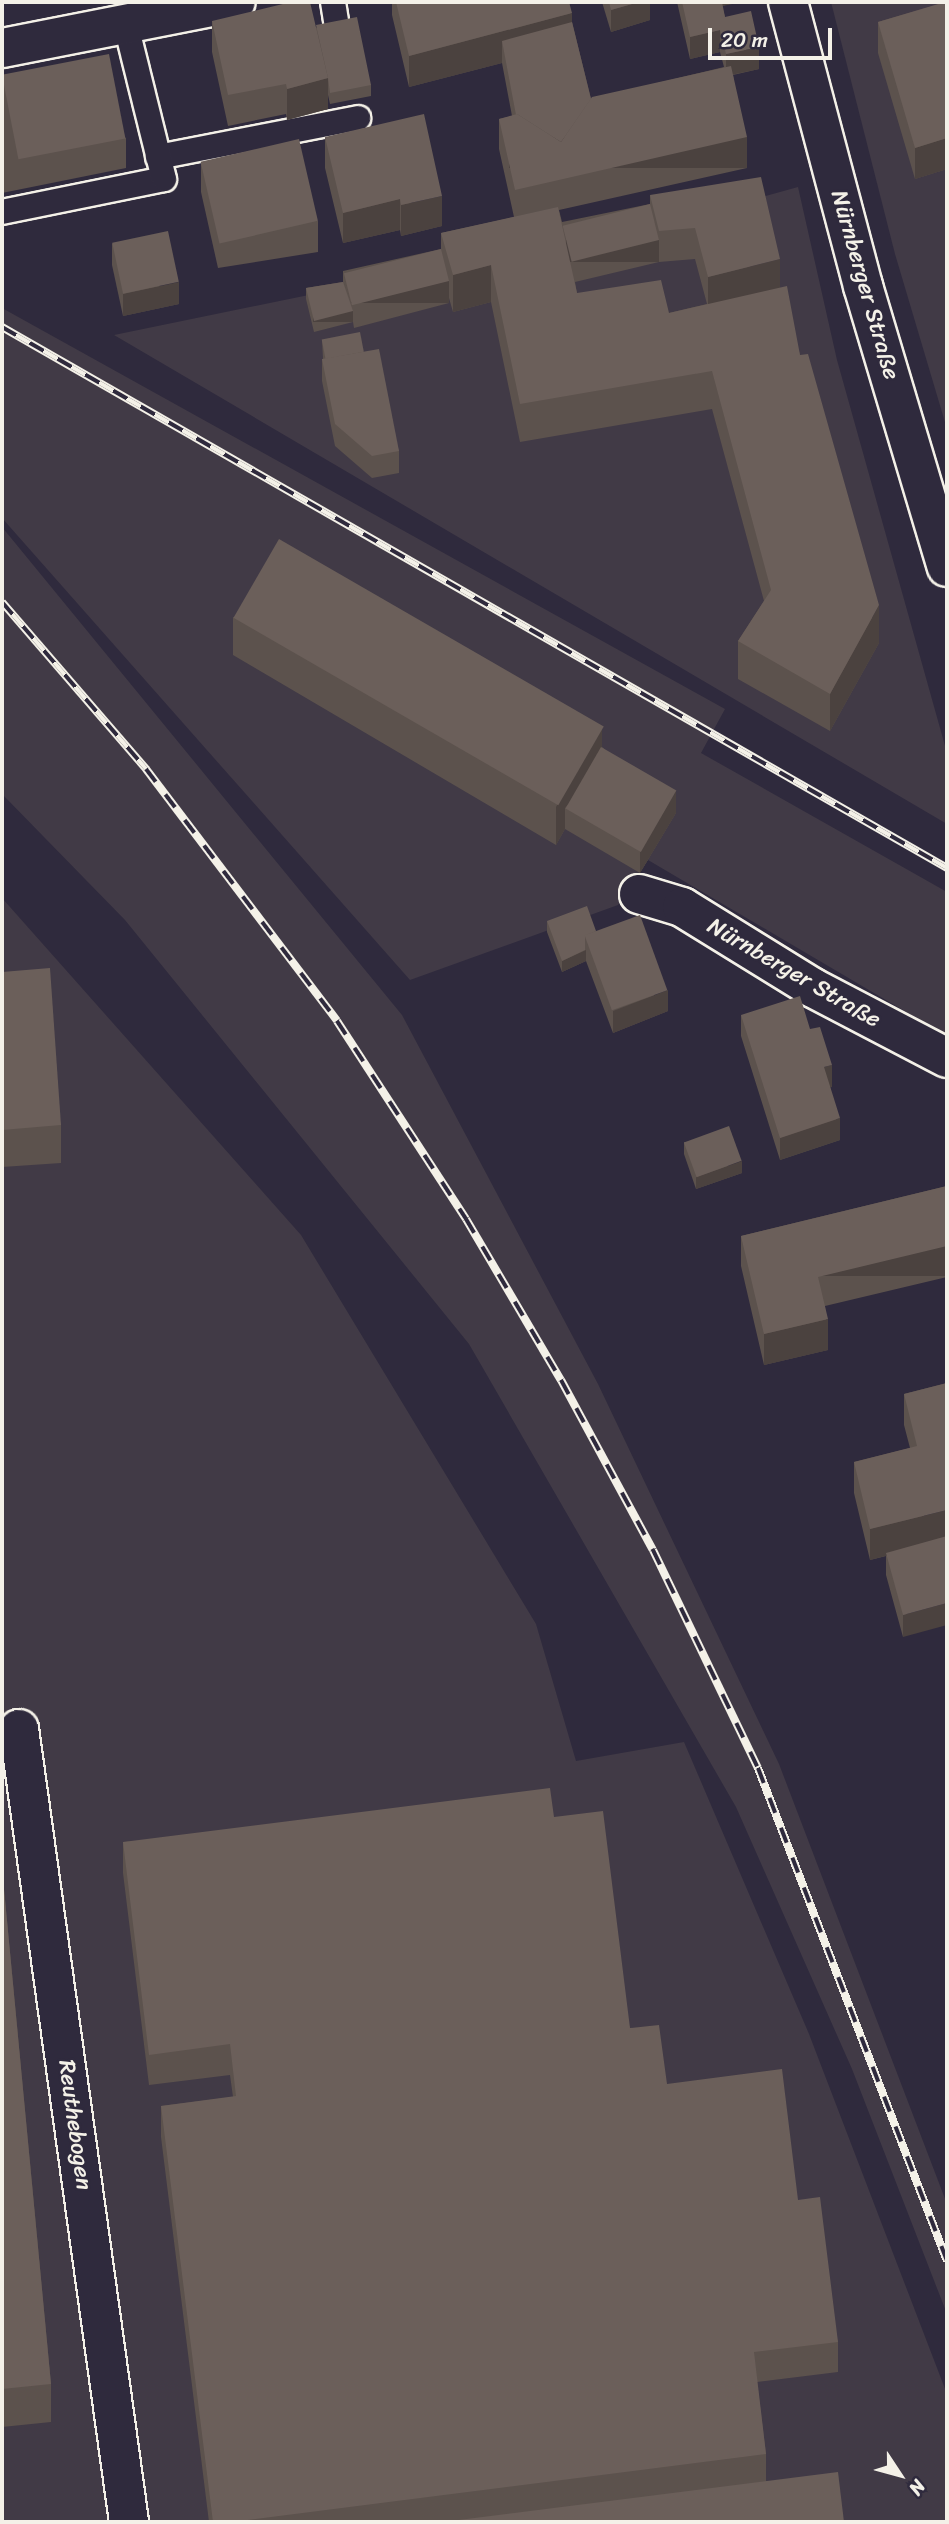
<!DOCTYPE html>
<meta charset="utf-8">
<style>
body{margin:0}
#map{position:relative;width:949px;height:2524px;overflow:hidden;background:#2f2a3d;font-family:Sriracha,sans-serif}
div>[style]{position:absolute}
.built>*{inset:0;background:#413a46}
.roads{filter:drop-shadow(2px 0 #f4f1e8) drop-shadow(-2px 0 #f4f1e8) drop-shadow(0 2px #f4f1e8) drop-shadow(0 -2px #f4f1e8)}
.service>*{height:24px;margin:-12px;padding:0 12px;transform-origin:12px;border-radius:12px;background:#2f2a3d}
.minor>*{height:38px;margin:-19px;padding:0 19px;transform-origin:19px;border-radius:19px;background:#2f2a3d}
.secondary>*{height:38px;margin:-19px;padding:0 19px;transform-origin:19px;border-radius:19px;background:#2f2a3d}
.rail>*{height:8px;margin-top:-4px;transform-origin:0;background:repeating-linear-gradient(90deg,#2f2a3d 0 16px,#f4f1e8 0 32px);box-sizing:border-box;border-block:2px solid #f4f1e8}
.wall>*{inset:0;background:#5c524d}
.shaded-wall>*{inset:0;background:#4b423f;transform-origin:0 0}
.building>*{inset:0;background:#6b5f5a;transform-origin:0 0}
span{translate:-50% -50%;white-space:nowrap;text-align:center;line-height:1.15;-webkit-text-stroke:5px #2f2a3d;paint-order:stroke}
.street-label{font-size:23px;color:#f4f1e8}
.frame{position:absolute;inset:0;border:4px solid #f4f1e8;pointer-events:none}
.north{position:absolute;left:865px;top:2440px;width:70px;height:70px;-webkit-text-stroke:5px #2f2a3d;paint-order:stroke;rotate:126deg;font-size:19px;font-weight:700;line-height:28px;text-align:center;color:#f4f1e8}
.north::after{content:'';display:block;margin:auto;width:24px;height:32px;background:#f4f1e8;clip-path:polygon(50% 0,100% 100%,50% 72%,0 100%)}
.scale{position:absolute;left:708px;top:28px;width:124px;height:32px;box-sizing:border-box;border:4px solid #f4f1e8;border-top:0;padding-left:9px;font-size:21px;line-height:24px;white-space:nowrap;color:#f4f1e8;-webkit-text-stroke:5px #2f2a3d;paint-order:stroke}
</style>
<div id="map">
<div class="built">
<i style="clip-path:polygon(831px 2px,947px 2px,947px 429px,895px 254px)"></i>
<i style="clip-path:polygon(798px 187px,837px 360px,947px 753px,947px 824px,114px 335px,698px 215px)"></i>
<i style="clip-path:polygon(2px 308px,725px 709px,701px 753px,947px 892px,947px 1036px,648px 860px,618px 905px,410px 980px,2px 518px)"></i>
<i style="clip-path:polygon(2px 527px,402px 1015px,598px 1384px,779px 1764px,947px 2204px,947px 2314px,852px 2069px,736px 1807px,469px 1344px,125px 920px,2px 794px)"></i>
<i style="clip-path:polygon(2px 898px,301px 1235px,536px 1624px,576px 1761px,684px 1742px,809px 2034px,947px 2394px,947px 2522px,2px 2522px)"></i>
</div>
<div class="roads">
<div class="service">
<i style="left:333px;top:2px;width:30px;rotate:81deg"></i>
<i style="left:158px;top:157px;width:204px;rotate:-11deg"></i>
<i style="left:2px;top:212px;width:165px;rotate:-11.5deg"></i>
<i style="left:164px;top:179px;width:158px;rotate:-103.9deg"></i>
</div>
<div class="minor">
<i style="left:2px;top:48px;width:238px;rotate:-11.1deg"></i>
<i style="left:639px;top:894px;width:45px;rotate:16.8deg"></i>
<i style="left:682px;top:907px;width:154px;rotate:31.7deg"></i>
<i style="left:813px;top:988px;width:151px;rotate:27.6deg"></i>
<i style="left:19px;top:1729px;width:801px;rotate:82.1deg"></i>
</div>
<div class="secondary">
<i style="left:788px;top:2px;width:294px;rotate:75.2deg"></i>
<i style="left:863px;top:286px;width:293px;rotate:73.4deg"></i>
</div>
</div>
<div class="rail">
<i style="left:2px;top:327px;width:1089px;rotate:29.79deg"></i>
<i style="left:2px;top:602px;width:221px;rotate:49.2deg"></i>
<i style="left:146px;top:769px;width:316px;rotate:52.8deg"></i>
<i style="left:337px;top:1021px;width:236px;rotate:56.9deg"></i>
<i style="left:466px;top:1219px;width:187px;rotate:59.5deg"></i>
<i style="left:561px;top:1380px;width:193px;rotate:61.6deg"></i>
<i style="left:653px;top:1550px;width:242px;rotate:64.3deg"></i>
<i style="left:758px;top:1768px;width:528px;rotate:69.02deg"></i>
</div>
<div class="wall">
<i style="clip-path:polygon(evenodd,392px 2px,569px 2px,572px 22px,591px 99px,724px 67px,720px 52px,690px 59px,677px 2px,737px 2px,722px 6px,725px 17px,759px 69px,733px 75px,747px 168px,559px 210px,562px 222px,650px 204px,650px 195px,780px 288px,800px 355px,879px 643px,830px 731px,738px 679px,738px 641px,764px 601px,712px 409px,520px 442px,491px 302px,453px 312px,449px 298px,449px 303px,354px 328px,353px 322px,314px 332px,306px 299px,306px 288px,343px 282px,343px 271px,441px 249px,441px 233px,514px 217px,499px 149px,499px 119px,512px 116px,502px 63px,409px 87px,392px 15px,392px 2px,695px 259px,707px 304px,669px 313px,577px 293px,575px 282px,659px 262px,695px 259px)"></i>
<i style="clip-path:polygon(602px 2px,650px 2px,650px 20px,611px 32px)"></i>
<i style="clip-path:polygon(947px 2px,947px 169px,915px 179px,878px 53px,878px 22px)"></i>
<i style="clip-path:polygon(212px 21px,316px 27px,371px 85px,371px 96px,330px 104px,328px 95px,328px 109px,287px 120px,286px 114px,228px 126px,212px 52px)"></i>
<i style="clip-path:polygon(2px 75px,126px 138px,126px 168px,2px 193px)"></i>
<i style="clip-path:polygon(325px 137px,442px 226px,401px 236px,400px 230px,343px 243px,325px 168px)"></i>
<i style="clip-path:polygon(201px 162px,318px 221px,318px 252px,218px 268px,201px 192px)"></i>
<i style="clip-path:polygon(112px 243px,179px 304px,123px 316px,112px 265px)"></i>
<i style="clip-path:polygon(322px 340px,364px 352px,399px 451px,399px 473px,372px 478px,335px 446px,322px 381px,322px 359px,323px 359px)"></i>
<i style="clip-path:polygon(233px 617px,602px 747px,676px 813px,640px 873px,565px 829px,556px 845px,233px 655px)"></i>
<i style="clip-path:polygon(547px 921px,596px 931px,668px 1011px,613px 1033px,586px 961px,562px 972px,547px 932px)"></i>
<i style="clip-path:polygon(2px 972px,61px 1125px,61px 1163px,2px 1167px)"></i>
<i style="clip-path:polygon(741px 1015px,810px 1029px,832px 1087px,830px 1087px,840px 1140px,780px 1160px,741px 1036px)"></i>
<i style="clip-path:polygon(684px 1142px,742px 1173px,696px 1189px,684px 1154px)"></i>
<i style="clip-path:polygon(947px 1186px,947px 1277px,825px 1306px,828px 1350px,764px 1365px,741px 1266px,741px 1236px)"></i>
<i style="clip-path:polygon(947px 1383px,903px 1637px,886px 1575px,886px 1556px,870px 1560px,854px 1493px,854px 1462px,910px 1448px,904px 1425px,904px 1394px)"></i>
<i style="clip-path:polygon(554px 1817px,630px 2028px,667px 2084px,798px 2200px,838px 2342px,838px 2372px,757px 2382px,766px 2454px,766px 2481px,844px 2522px,209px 2522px,161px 2137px,161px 2106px,233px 2097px,230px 2075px,149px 2085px,123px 1873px,123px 1842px)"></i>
<i style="clip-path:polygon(2px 1868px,51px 2384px,51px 2422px,2px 2427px)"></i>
</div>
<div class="shaded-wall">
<i style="clip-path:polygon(639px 2px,650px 2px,650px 20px,611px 32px,611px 10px)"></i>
<i style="clip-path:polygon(718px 2px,737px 2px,737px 3px,718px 7px)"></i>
<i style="clip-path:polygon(572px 13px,572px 44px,502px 41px,502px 63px,409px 87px,409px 56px)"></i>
<i style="clip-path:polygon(720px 30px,720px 52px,690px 59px,690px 37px)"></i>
<i style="clip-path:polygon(759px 47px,759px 69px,726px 76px,726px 54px)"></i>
<i style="clip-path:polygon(328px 78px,328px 109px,287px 120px,287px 89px)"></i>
<i style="left:747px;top:137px;width:31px;height:238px;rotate:90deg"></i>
<i style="clip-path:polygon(947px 138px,947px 169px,915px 179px,915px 148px)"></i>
<i style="clip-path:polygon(442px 196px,442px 226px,401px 236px,401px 205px)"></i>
<i style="clip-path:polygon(400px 199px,400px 230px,343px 243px,343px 213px)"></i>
<i style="left:659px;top:240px;width:22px;height:93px;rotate:90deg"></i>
<i style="clip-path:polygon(780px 259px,780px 289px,708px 307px,708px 277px)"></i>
<i style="clip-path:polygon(491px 265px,491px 302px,453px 312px,453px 275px)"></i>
<i style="left:449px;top:281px;width:22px;height:98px;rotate:90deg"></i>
<i style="clip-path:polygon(179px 282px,179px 304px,123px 316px,123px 294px)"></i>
<i style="left:353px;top:311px;width:11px;height:40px;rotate:90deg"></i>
<i style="clip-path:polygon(879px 605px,879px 643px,830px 731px,830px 694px)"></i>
<i style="clip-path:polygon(602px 729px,602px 767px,565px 808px,565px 829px,556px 845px,556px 807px)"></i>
<i style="clip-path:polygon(676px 791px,676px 813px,640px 873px,640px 851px)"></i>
<i style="clip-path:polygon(586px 950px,586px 961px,562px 972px,562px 961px)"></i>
<i style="clip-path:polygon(668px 990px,668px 1011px,613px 1033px,613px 1011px)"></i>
<i style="clip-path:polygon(832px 1065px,832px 1087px,824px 1089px,824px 1067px)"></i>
<i style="clip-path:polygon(840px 1118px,840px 1140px,780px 1160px,780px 1138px)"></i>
<i style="clip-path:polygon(742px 1161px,742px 1173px,696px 1189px,696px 1177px)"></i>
<i style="left:947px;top:1246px;width:30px;height:133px;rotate:90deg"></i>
<i style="clip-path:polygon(828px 1319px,828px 1350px,764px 1365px,764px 1334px)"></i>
<i style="clip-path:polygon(947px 1510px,947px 1540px,870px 1560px,870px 1529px)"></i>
<i style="clip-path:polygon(947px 1603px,947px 1625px,903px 1637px,903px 1615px)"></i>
</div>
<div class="building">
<i style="clip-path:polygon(291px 2px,310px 2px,328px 78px,287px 89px,286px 84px,228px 95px,212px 21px)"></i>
<i style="clip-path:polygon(396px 2px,569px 2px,572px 13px,409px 56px)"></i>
<i style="clip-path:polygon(609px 2px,639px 2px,611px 10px)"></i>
<i style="clip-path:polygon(682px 2px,722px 2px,725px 17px,751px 11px,759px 47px,726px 54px,720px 30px,690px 37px)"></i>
<i style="clip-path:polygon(945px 2px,947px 2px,947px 138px,915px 148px,878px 22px)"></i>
<i style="clip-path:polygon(357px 17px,371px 85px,330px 93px,328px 78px,316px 25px)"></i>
<i style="clip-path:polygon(572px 22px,591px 99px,561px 142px,517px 114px,516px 115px,502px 41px)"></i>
<i style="left:109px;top:54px;width:86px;height:109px;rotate:79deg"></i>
<i style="clip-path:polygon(731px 66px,747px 137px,515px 190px,499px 119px,517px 114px,561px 142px,592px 97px)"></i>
<i style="clip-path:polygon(424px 114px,442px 196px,401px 205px,400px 199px,343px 213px,325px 137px)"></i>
<i style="left:299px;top:139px;width:84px;height:101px;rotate:77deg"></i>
<i style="clip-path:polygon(761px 177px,780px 259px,708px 277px,695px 228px,659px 231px,650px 195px)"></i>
<i style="left:650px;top:204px;width:37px;height:90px;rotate:76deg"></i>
<i style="clip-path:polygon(558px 207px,577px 293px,661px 280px,669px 313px,787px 286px,800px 355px,808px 354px,879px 605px,830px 694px,738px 641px,771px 590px,712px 371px,520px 404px,491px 265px,453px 275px,441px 233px)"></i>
<i style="left:168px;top:231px;width:52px;height:57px;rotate:78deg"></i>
<i style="left:441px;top:249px;width:33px;height:100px;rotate:76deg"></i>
<i style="clip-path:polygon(343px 282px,353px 311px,314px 321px,306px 288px)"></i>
<i style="left:360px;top:332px;width:20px;height:39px;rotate:79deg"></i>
<i style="clip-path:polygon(379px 349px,399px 451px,372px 456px,335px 424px,322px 359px)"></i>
<i style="left:279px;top:539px;width:375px;height:91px;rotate:30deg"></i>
<i style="left:601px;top:747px;width:87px;height:71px;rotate:30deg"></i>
<i style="clip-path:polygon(587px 906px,596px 931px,585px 936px,585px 950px,562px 961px,547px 921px)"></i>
<i style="left:640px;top:915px;width:80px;height:59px;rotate:70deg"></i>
<i style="clip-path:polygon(50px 968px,61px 1125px,2px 1130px,2px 972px)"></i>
<i style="clip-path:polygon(800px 996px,810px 1029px,820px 1027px,832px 1065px,824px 1067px,840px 1118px,780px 1138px,741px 1015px)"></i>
<i style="left:729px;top:1126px;width:37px;height:48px;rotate:70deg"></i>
<i style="clip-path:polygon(947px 1186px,947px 1246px,818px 1277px,828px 1319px,764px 1334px,741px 1236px)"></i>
<i style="clip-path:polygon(947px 1383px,947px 1510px,870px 1529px,854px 1462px,917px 1446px,904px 1394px)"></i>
<i style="clip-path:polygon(947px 1536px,947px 1603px,903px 1615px,886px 1553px)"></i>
<i style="clip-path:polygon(550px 1788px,554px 1817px,603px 1811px,630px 2028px,659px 2025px,667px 2084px,782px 2069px,798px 2200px,820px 2197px,838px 2342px,754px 2352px,766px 2454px,232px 2522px,213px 2522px,161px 2106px,236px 2096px,230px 2044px,149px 2055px,123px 1842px)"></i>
<i style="clip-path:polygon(2px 1868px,51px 2384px,2px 2389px)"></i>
<i style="clip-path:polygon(838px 2472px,844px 2522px,443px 2522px)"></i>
</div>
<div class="street-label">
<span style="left:865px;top:285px;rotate:74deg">Nürnberger Straße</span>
<span style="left:794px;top:973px;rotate:30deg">Nürnberger Straße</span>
<span style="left:75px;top:2125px;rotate:82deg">Reuthebogen</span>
</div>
<div class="frame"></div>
<div class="north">N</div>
<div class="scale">20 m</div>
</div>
